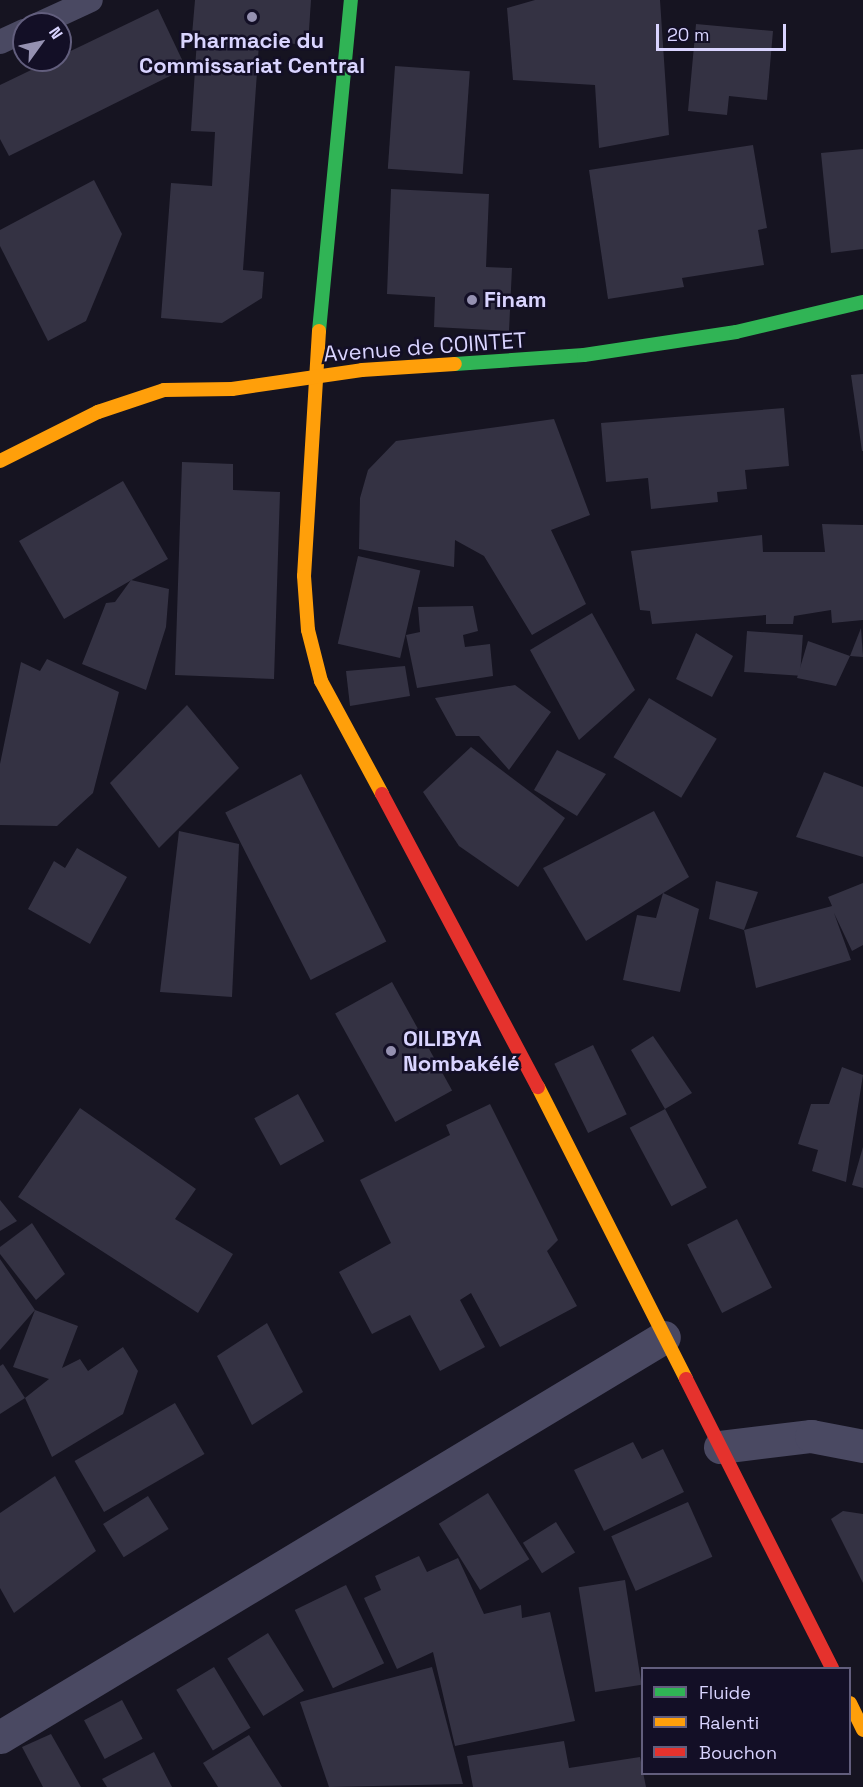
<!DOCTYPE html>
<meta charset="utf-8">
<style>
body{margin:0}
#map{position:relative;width:863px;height:1787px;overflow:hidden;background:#161421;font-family:"Space Grotesk",sans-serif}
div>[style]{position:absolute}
.building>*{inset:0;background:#343243;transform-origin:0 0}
.lane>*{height:24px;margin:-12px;padding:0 12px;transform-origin:12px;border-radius:12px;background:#4a4962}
.street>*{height:33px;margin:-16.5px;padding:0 16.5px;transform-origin:16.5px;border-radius:16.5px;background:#4a4962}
.fast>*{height:14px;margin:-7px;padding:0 7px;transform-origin:7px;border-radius:7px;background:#30b455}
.slow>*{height:14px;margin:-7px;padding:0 7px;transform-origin:7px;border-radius:7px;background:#ff9f0a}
.jam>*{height:14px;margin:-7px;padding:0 7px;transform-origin:7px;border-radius:7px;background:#e5322d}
.dots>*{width:16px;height:16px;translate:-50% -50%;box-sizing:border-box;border:3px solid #130f26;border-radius:50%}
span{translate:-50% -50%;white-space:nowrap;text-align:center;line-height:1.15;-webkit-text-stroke:5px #130f26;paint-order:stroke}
.poi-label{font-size:22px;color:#d9d4ff;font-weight:700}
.left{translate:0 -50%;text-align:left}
.street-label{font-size:22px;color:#d9d4ff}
.legend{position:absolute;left:641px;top:1667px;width:210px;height:108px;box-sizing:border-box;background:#130f26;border:2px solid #625e7d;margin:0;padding:8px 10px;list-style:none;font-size:18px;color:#d9d4ff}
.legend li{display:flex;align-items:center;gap:12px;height:30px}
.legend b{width:30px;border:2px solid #625e7d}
.north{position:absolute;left:12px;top:12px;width:60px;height:60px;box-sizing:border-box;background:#130f26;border:2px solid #625e7d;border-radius:50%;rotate:57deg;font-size:16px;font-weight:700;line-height:24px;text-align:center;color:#d9d4ff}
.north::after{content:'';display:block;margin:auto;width:21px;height:27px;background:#9591b1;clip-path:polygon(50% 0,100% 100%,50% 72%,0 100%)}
.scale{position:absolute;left:656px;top:24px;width:130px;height:27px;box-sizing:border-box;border:3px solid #d9d4ff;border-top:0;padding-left:8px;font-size:18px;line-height:21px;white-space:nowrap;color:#d9d4ff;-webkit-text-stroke:4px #130f26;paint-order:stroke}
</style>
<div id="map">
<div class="building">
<i style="clip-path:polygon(195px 0,311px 0,308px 45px,192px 35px)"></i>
<i style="clip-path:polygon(535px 0,660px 0,669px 135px,599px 148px,595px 85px,513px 80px,507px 8px)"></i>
<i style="clip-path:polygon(158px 9px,186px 68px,9px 156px,0 139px,0 85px)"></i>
<i style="clip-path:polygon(696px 24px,773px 31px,767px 100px,729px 96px,727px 115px,688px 111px)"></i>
<i style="clip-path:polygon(197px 39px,259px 44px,243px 270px,264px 272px,262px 298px,222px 323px,161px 318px,171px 183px,212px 186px,215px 132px,191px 131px)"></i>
<i style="left:395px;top:66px;width:75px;height:103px;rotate:4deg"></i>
<i style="clip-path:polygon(753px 145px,767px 228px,758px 230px,764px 265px,682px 278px,684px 287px,608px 299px,589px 170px)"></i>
<i style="clip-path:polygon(863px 149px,863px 249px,831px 253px,821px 153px)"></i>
<i style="clip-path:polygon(94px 180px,122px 234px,86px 321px,48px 341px,0 246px,0 230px)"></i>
<i style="clip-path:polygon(391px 189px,489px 194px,486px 267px,512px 268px,509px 331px,434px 327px,435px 297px,387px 294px)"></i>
<i style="clip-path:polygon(863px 374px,863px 451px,862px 451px,851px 375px)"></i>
<i style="clip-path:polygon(784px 408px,789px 466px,745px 470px,747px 489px,717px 492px,718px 502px,651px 509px,648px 478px,606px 482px,601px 423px)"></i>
<i style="clip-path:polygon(554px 419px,590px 515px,551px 530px,586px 604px,532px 635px,484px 556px,455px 540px,454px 567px,359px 549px,360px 498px,368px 470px,396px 441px)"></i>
<i style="clip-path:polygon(182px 462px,233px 464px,233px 490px,280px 492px,274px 679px,175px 675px)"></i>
<i style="left:123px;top:481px;width:90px;height:120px;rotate:60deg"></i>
<i style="clip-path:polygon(822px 524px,863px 525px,863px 620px,832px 623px,831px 610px,794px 616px,793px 624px,766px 624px,766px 615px,652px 624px,650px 611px,640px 610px,631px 551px,762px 535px,763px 552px,825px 552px)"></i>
<i style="left:358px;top:556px;width:64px;height:90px;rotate:13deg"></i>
<i style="clip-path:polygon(131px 580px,169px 589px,166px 627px,146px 690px,82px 664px,106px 603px,115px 602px)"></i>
<i style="clip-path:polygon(473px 606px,478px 631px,463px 635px,465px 647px,490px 644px,493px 676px,417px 688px,406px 635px,420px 632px,418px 607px)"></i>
<i style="clip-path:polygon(592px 613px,635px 690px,579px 740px,530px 650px)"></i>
<i style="clip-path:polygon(861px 628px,863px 657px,850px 656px)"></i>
<i style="left:747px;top:631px;width:56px;height:41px;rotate:4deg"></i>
<i style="clip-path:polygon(696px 633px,733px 656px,712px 697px,676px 679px)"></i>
<i style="clip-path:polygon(808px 641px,850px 656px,836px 686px,797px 678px)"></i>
<i style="clip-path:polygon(47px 659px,119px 692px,93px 793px,57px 826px,0 825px,0 764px,21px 662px,40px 671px)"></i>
<i style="clip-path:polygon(405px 666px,410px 696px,350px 706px,346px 671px)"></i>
<i style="clip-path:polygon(515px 685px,551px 712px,509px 770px,479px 736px,456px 736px,435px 698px)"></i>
<i style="left:649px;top:698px;width:79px;height:69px;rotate:31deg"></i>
<i style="clip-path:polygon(187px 705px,239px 768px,159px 848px,110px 783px)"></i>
<i style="clip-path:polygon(471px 747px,565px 818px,518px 887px,459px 846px,423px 792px)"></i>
<i style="clip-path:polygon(557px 750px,606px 774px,577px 816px,534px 790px)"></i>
<i style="clip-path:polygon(824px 772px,863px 787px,863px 857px,796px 837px)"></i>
<i style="left:301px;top:774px;width:188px;height:85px;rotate:63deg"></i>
<i style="clip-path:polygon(654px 811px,689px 877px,586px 941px,543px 868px)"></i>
<i style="clip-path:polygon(179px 831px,239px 844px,232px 997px,160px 992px)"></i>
<i style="clip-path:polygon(77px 848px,127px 877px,90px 944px,28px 909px,54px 861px,65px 868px)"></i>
<i style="clip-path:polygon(716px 881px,758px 892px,744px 930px,709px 919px)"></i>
<i style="clip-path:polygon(863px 883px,863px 945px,852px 951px,834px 913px,851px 960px,756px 988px,744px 930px,832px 906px,828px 897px)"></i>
<i style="clip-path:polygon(663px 893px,699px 909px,680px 992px,623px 980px,637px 915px,656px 918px)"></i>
<i style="left:392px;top:982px;width:124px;height:65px;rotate:61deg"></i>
<i style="clip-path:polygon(653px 1036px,692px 1093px,665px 1109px,631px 1050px)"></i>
<i style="left:593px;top:1045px;width:77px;height:43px;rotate:64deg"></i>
<i style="clip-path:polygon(842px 1067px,863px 1075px,846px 1182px,812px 1171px,818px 1150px,798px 1144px,811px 1104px,829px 1104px)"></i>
<i style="left:298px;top:1094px;width:54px;height:50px;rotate:61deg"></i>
<i style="clip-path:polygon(490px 1104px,558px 1240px,547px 1251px,577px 1306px,500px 1347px,471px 1293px,460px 1300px,485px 1347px,440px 1371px,410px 1315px,372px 1334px,339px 1272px,391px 1243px,360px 1180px,450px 1135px,446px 1125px)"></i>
<i style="clip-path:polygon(80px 1108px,196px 1189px,175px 1219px,233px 1254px,198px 1313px,18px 1197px)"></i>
<i style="left:665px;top:1109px;width:89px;height:40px;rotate:62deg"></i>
<i style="clip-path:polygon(863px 1147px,863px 1188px,852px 1185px)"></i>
<i style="clip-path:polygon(0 1200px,17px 1221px,0 1231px)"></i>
<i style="left:737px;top:1219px;width:77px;height:56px;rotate:63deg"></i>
<i style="clip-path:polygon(32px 1223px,65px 1274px,36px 1300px,0 1254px,0 1247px)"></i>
<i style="clip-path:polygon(0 1259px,35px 1310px,78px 1326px,62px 1368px,80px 1359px,88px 1371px,123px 1347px,138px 1371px,123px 1414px,52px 1457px,25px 1398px,49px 1379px,13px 1367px,35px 1310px,0 1350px)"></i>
<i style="clip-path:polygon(267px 1323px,303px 1392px,252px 1425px,217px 1356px)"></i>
<i style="clip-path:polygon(3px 1364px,25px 1398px,0 1414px,0 1366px)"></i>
<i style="left:175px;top:1403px;width:59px;height:116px;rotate:60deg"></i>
<i style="clip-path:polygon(633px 1442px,642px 1459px,663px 1449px,684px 1492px,604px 1531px,574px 1470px)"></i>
<i style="clip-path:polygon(55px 1476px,96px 1551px,14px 1613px,0 1588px,0 1513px)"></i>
<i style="left:488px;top:1493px;width:78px;height:58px;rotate:58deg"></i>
<i style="left:148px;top:1496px;width:39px;height:53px;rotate:58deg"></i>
<i style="left:688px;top:1502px;width:60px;height:84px;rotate:66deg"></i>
<i style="clip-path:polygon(843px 1511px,863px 1514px,863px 1583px,831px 1519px)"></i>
<i style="left:556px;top:1522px;width:36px;height:39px;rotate:58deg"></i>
<i style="clip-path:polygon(419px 1556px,427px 1572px,458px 1558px,484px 1614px,521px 1605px,522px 1618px,550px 1612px,575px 1721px,455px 1746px,433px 1652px,397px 1669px,364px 1598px,381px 1590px,375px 1576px)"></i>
<i style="left:625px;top:1580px;width:106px;height:47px;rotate:81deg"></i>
<i style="left:346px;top:1585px;width:87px;height:57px;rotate:64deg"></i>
<i style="left:268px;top:1633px;width:68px;height:48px;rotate:58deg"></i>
<i style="left:214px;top:1667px;width:71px;height:44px;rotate:59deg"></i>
<i style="clip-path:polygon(432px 1667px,463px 1784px,329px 1787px,300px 1702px)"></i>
<i style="left:122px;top:1700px;width:44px;height:43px;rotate:62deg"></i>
<i style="clip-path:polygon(51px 1734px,81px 1787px,43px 1787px,22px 1747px)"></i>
<i style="clip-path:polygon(249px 1735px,282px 1787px,218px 1787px,203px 1763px)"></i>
<i style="clip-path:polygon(564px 1741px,569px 1768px,640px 1757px,646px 1787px,473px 1787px,467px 1756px)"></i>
<i style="clip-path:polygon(154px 1752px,172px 1787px,107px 1787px,102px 1779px)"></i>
</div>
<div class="lane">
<i style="left:39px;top:24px;width:57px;rotate:-24.8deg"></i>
<i style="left:0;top:42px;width:26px;rotate:-25deg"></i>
</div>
<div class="street">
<i style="left:720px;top:1447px;width:92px;rotate:-6.9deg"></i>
<i style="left:811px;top:1436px;width:53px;rotate:10.9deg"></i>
<i style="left:0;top:1737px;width:775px;rotate:-31.07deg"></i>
</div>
<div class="fast">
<i style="left:319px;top:331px;width:333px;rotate:-84.5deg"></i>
<i style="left:455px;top:364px;width:129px;rotate:-4deg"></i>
<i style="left:584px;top:355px;width:154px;rotate:-8.6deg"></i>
<i style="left:736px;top:332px;width:130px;rotate:-13.3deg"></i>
</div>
<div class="slow">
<i style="left:319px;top:331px;width:245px;rotate:93.5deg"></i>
<i style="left:304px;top:576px;width:54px;rotate:85.8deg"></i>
<i style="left:308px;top:630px;width:53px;rotate:75.7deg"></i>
<i style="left:321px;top:681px;width:128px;rotate:61.6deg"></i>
<i style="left:0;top:461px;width:110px;rotate:-26.6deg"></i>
<i style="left:98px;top:412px;width:70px;rotate:-18.4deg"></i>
<i style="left:164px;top:390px;width:68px;rotate:-0.8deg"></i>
<i style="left:232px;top:389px;width:131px;rotate:-8.3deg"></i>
<i style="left:362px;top:370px;width:93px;rotate:-3.7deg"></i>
<i style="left:538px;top:1087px;width:327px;rotate:63.1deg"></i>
<i style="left:850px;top:1703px;width:30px;rotate:64deg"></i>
</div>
<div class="jam">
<i style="left:382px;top:794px;width:332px;rotate:62deg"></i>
<i style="left:686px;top:1379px;width:324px;rotate:63.2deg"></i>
</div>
<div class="dots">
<i style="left:252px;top:17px;background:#9591b1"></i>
<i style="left:472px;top:300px;background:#9591b1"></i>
<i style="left:391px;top:1051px;background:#9591b1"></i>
</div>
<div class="poi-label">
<span style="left:252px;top:53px">Pharmacie du<br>Commissariat Central</span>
<span class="left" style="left:484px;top:300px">Finam</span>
<span class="left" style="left:403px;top:1051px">OILIBYA<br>Nombakélé</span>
</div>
<div class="street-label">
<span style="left:425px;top:347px;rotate:-4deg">Avenue de COINTET</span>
</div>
<ul class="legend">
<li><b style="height:8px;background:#30b455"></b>Fluide</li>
<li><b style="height:8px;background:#ff9f0a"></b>Ralenti</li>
<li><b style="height:8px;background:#e5322d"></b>Bouchon</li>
</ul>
<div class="north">N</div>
<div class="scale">20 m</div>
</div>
